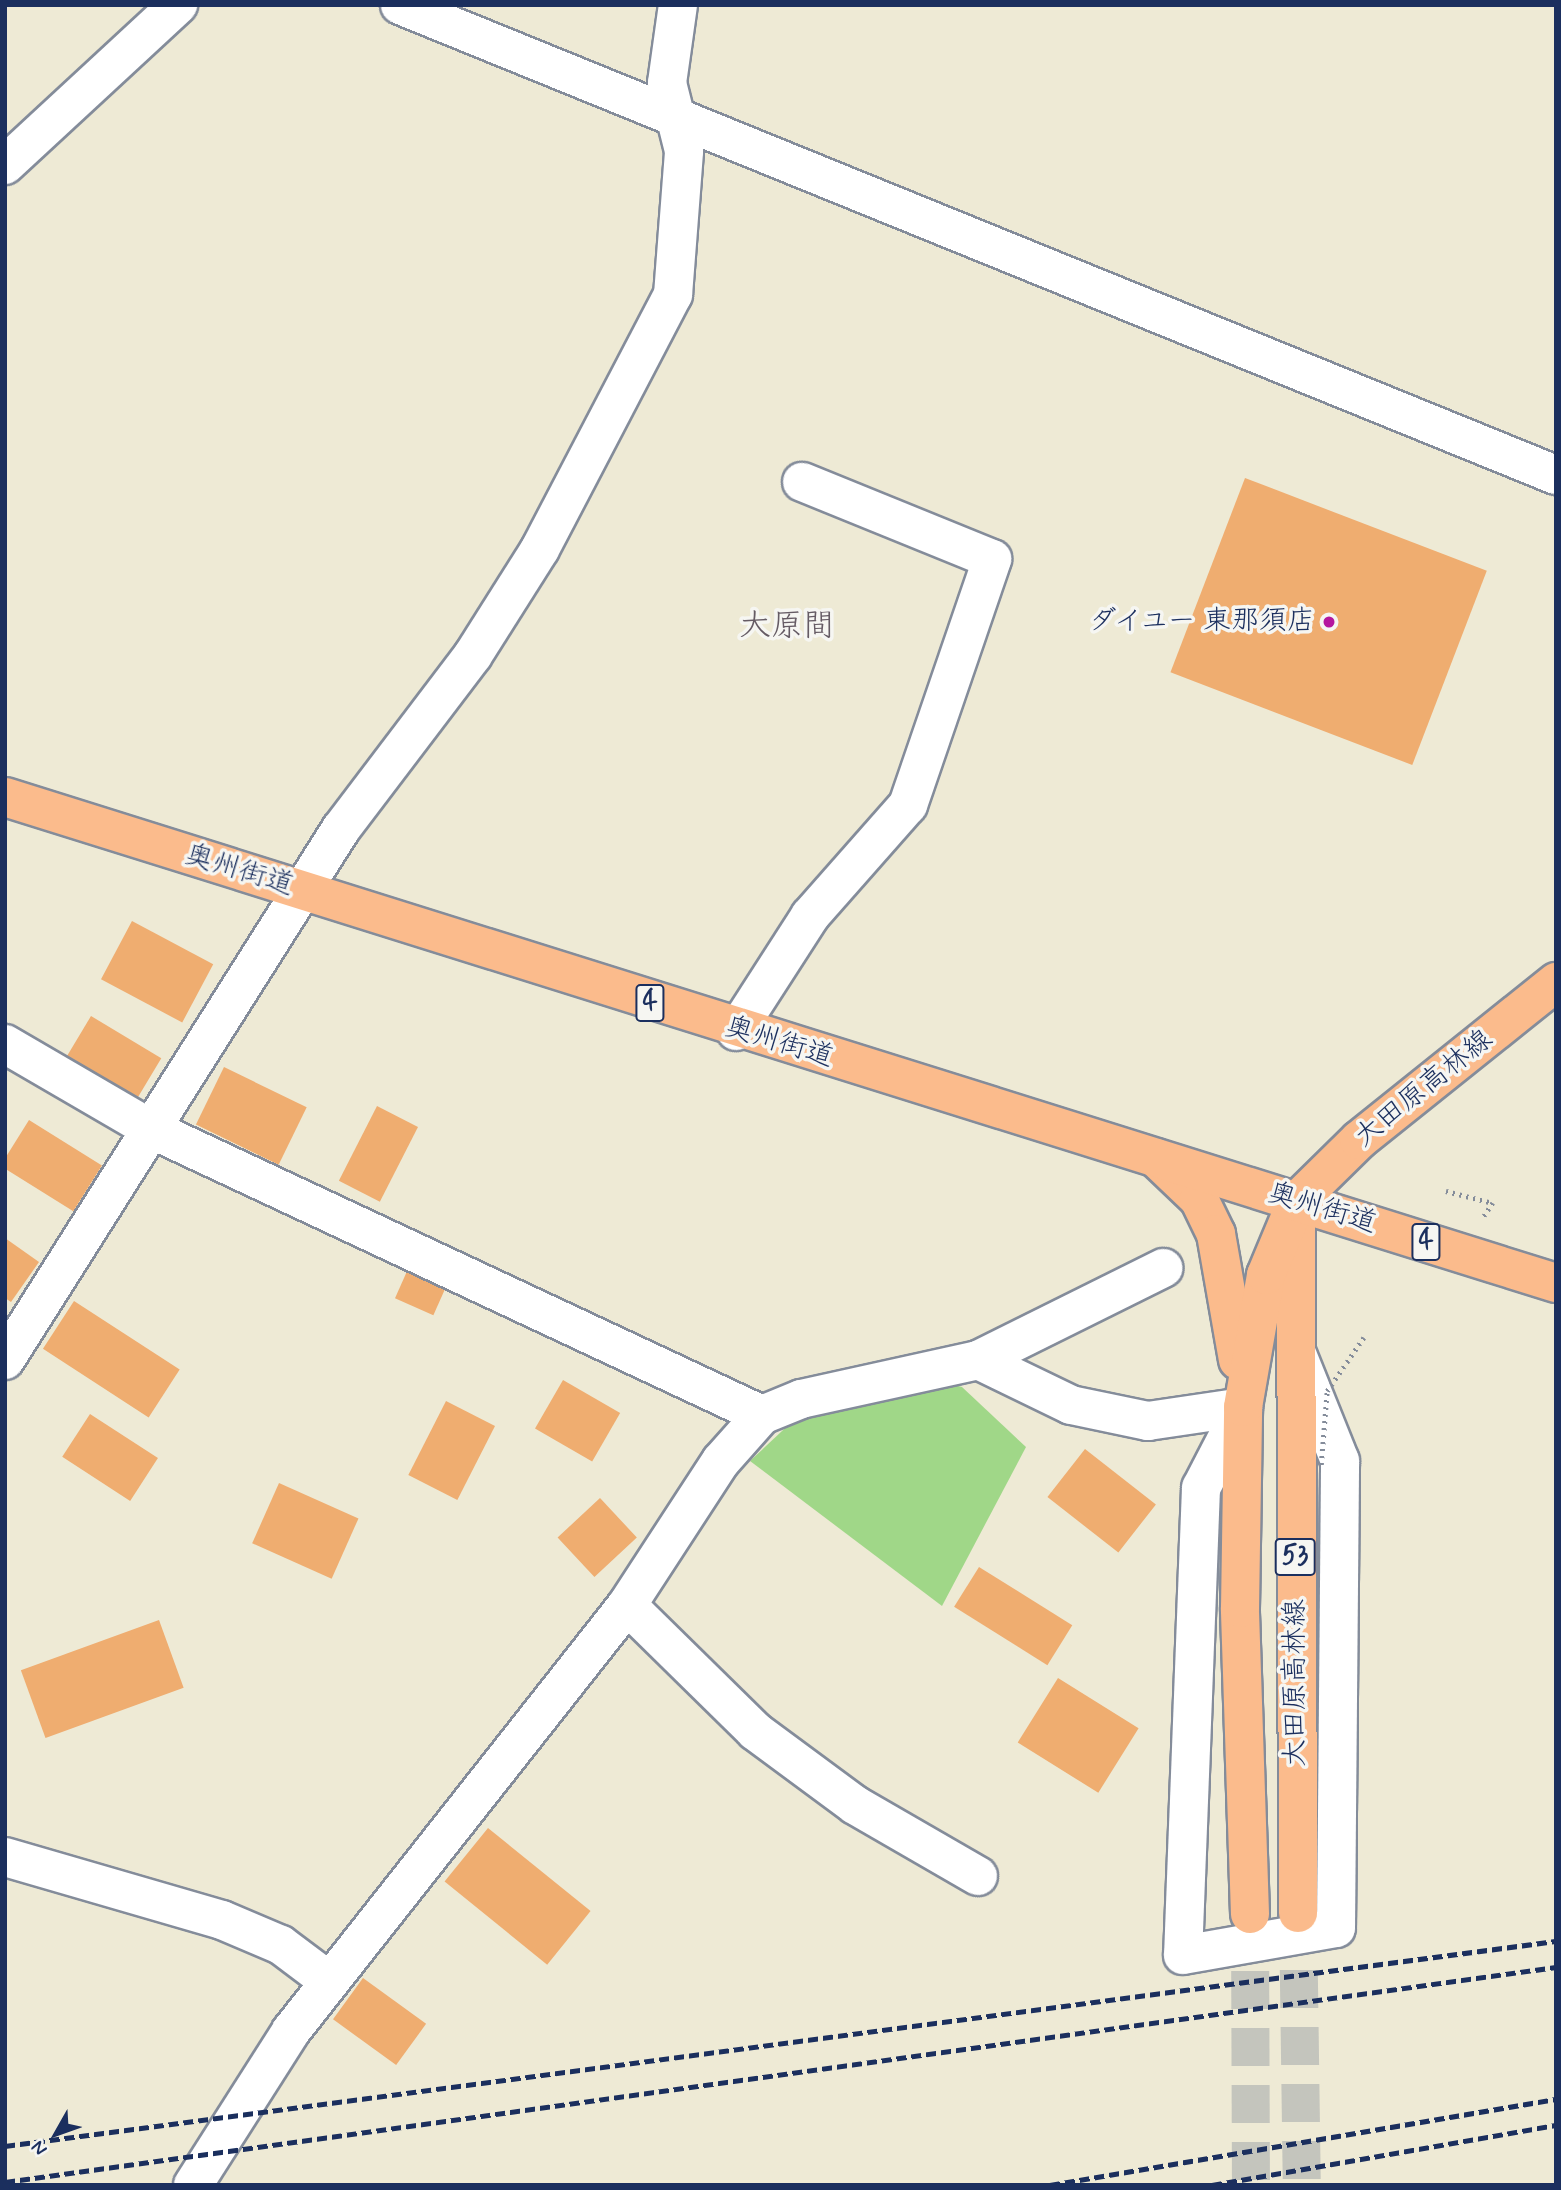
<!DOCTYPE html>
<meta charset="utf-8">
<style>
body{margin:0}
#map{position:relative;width:1561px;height:2190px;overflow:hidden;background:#eeead5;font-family:Mynerve,"Klee One",sans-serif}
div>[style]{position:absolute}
.green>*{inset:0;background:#a0d788}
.building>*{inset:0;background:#efad70;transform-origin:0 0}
.major-tunnel>*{height:38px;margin-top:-19px;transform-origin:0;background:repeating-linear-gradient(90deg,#c4c5bd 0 38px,transparent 0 57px)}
.path>*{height:4.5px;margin-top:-2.25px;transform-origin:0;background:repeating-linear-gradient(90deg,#848c9a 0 2px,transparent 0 7px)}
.roads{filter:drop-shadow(2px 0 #848c9a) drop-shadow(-2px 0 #848c9a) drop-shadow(0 2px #848c9a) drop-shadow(0 -2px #848c9a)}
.minor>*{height:38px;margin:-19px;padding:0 19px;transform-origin:19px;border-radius:19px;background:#fff}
.major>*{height:38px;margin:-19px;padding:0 19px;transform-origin:19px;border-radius:19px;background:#fbbb8c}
.highway>*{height:38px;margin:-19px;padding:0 19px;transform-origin:19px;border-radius:19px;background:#fbbb8c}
.rail>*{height:5px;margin-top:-2.5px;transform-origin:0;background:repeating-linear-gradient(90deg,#1b2f5e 0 10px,transparent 0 15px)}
.path-bridge>*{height:4.5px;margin-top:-2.25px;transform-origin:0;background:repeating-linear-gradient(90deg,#848c9a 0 2px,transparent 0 7px)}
.dots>*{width:19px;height:19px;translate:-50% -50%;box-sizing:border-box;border:4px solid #f6f6f2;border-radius:50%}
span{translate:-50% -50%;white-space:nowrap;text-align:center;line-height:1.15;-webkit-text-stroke:7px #f6f6f2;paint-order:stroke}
.shield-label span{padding:2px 5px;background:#f6f6f2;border:2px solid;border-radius:5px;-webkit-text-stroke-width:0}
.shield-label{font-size:26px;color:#1b2f5e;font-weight:700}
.poi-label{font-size:28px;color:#1b2f5e}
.right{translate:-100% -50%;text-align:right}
.street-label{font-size:28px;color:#1b2f5e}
.quarter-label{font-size:32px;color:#655b64}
.frame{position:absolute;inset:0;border:7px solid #1b2f5e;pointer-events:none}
.north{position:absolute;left:21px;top:2099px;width:70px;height:70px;-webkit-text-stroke:5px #f6f6f2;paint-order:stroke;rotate:230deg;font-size:19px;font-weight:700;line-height:28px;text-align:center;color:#1b2f5e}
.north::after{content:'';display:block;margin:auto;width:24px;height:32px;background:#1b2f5e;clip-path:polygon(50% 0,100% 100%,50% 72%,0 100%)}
</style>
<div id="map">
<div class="green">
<i style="clip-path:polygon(941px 1381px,962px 1387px,1026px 1447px,942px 1606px,750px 1461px,798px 1416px)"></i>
</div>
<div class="building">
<i style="left:1245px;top:478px;width:259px;height:208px;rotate:21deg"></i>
<i style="left:132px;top:921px;width:92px;height:66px;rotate:28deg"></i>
<i style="left:91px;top:1016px;width:82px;height:48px;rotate:31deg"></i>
<i style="left:224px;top:1067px;width:92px;height:64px;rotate:26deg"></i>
<i style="left:377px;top:1106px;width:46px;height:84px;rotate:27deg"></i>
<i style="left:29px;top:1120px;width:86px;height:54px;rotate:32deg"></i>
<i style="clip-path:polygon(5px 1238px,39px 1262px,11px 1302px,5px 1298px)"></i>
<i style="left:408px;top:1269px;width:42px;height:32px;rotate:24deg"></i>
<i style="left:74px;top:1301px;width:126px;height:57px;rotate:33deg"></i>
<i style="left:563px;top:1380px;width:66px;height:56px;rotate:30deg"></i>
<i style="left:446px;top:1401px;width:55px;height:83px;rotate:27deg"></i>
<i style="left:90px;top:1414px;width:81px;height:51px;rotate:33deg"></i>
<i style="left:1085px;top:1449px;width:90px;height:61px;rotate:38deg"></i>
<i style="left:279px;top:1483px;width:87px;height:66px;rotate:24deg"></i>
<i style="left:600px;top:1498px;width:54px;height:58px;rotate:47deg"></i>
<i style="left:979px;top:1567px;width:110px;height:47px;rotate:32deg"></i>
<i style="left:159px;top:1620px;width:72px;height:147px;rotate:70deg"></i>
<i style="left:1058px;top:1678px;width:95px;height:76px;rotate:32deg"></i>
<i style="left:488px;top:1828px;width:132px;height:69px;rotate:39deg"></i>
<i style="left:363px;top:1978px;width:78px;height:51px;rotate:36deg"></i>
</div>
<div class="major-tunnel">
<i style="left:1298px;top:1913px;width:272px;rotate:89.2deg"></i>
<i style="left:1250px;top:1914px;width:271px;rotate:89.8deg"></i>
</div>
<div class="path">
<i style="left:1446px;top:1191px;width:49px;rotate:14.3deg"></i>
<i style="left:1493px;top:1203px;width:18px;rotate:124deg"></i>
</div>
<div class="roads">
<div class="minor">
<i style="left:400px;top:5px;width:1248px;rotate:22.13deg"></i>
<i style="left:5px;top:165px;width:236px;rotate:-42.8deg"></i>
<i style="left:736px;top:1031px;width:137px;rotate:-57.2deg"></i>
<i style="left:810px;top:916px;width:148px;rotate:-48.6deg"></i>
<i style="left:908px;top:805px;width:260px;rotate:-71.1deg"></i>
<i style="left:992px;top:559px;width:205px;rotate:-157.9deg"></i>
<i style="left:5px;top:1044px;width:171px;rotate:30.2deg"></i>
<i style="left:153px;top:1130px;width:672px;rotate:25.08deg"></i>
<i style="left:5px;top:1360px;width:628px;rotate:-57.68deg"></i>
<i style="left:341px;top:829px;width:218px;rotate:-52.8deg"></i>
<i style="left:473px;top:655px;width:125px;rotate:-57.7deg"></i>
<i style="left:540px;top:549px;width:287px;rotate:-62.4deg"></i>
<i style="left:673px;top:295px;width:144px;rotate:-85.6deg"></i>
<i style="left:684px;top:151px;width:70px;rotate:-104deg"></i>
<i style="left:667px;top:83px;width:79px;rotate:-82deg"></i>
<i style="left:978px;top:1360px;width:207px;rotate:-26.4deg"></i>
<i style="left:1243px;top:1407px;width:91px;rotate:117.4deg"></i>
<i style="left:1201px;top:1488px;width:467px;rotate:92.2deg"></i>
<i style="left:1183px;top:1955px;width:155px;rotate:-10deg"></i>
<i style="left:1336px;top:1928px;width:467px;rotate:-89.5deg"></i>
<i style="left:1340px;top:1461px;width:115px;rotate:-111.9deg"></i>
<i style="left:627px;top:1605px;width:180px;rotate:44.5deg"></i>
<i style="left:755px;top:1731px;width:124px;rotate:36.5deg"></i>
<i style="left:855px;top:1805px;width:142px;rotate:30deg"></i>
<i style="left:5px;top:1857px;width:226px;rotate:16.2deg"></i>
<i style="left:222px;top:1920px;width:64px;rotate:23deg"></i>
<i style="left:281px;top:1945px;width:60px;rotate:36.9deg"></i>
<i style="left:193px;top:2185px;width:183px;rotate:-57.5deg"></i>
<i style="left:291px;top:2031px;width:543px;rotate:-51.74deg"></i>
<i style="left:627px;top:1605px;width:172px;rotate:-56.9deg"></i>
<i style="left:721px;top:1461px;width:62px;rotate:-48.3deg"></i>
<i style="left:762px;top:1415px;width:42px;rotate:-22.3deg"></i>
<i style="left:801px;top:1399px;width:181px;rotate:-12.4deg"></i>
<i style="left:978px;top:1360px;width:103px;rotate:25.8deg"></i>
<i style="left:1071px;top:1405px;width:79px;rotate:11.7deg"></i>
<i style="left:1148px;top:1421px;width:96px;rotate:-8.4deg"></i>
</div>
<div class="major">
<i style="left:1156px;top:1158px;width:59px;rotate:43.6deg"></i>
<i style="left:1199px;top:1199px;width:39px;rotate:64deg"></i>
<i style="left:1216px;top:1234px;width:128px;rotate:80.1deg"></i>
<i style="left:1296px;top:1224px;width:689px;rotate:89.83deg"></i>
<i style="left:1250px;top:1914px;width:306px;rotate:-91.9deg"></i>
<i style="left:1240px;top:1608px;width:201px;rotate:-89.1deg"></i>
<i style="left:1243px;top:1407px;width:134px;rotate:-80.1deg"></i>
<i style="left:1266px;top:1275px;width:80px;rotate:-67.3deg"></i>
<i style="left:1297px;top:1201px;width:87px;rotate:-44.5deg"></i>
<i style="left:1359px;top:1140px;width:253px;rotate:-38.7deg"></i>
</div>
<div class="highway">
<i style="left:5px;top:797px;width:1625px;rotate:17.4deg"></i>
</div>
</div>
<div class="rail">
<i style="left:5px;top:2146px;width:1564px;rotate:-7.53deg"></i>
<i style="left:5px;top:2182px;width:1566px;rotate:-7.89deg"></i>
<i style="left:1050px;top:2185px;width:513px;rotate:-9.65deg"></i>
<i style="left:1212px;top:2185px;width:349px;rotate:-9.9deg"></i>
</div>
<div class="path-bridge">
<i style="left:1321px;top:1465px;width:74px;rotate:-85.4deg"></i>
<i style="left:1327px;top:1391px;width:65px;rotate:-55.6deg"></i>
</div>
<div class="dots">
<i style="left:1329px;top:622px;background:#b5179e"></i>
</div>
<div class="shield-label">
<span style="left:650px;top:1003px">4</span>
<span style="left:1426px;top:1242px">4</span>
<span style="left:1295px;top:1557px">53</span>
</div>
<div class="poi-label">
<span class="right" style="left:1315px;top:622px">ダイユー 東那須店</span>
</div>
<div class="street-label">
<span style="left:239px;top:871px;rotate:17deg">奥州街道</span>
<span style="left:779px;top:1043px;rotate:17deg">奥州街道</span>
<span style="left:1424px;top:1089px;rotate:-39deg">大田原高林線</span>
<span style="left:1322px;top:1209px;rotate:17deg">奥州街道</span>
<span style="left:1296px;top:1683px;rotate:-90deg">大田原高林線</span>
</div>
<div class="quarter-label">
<span style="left:787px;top:626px">大原間</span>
</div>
<div class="frame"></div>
<div class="north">N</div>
</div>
